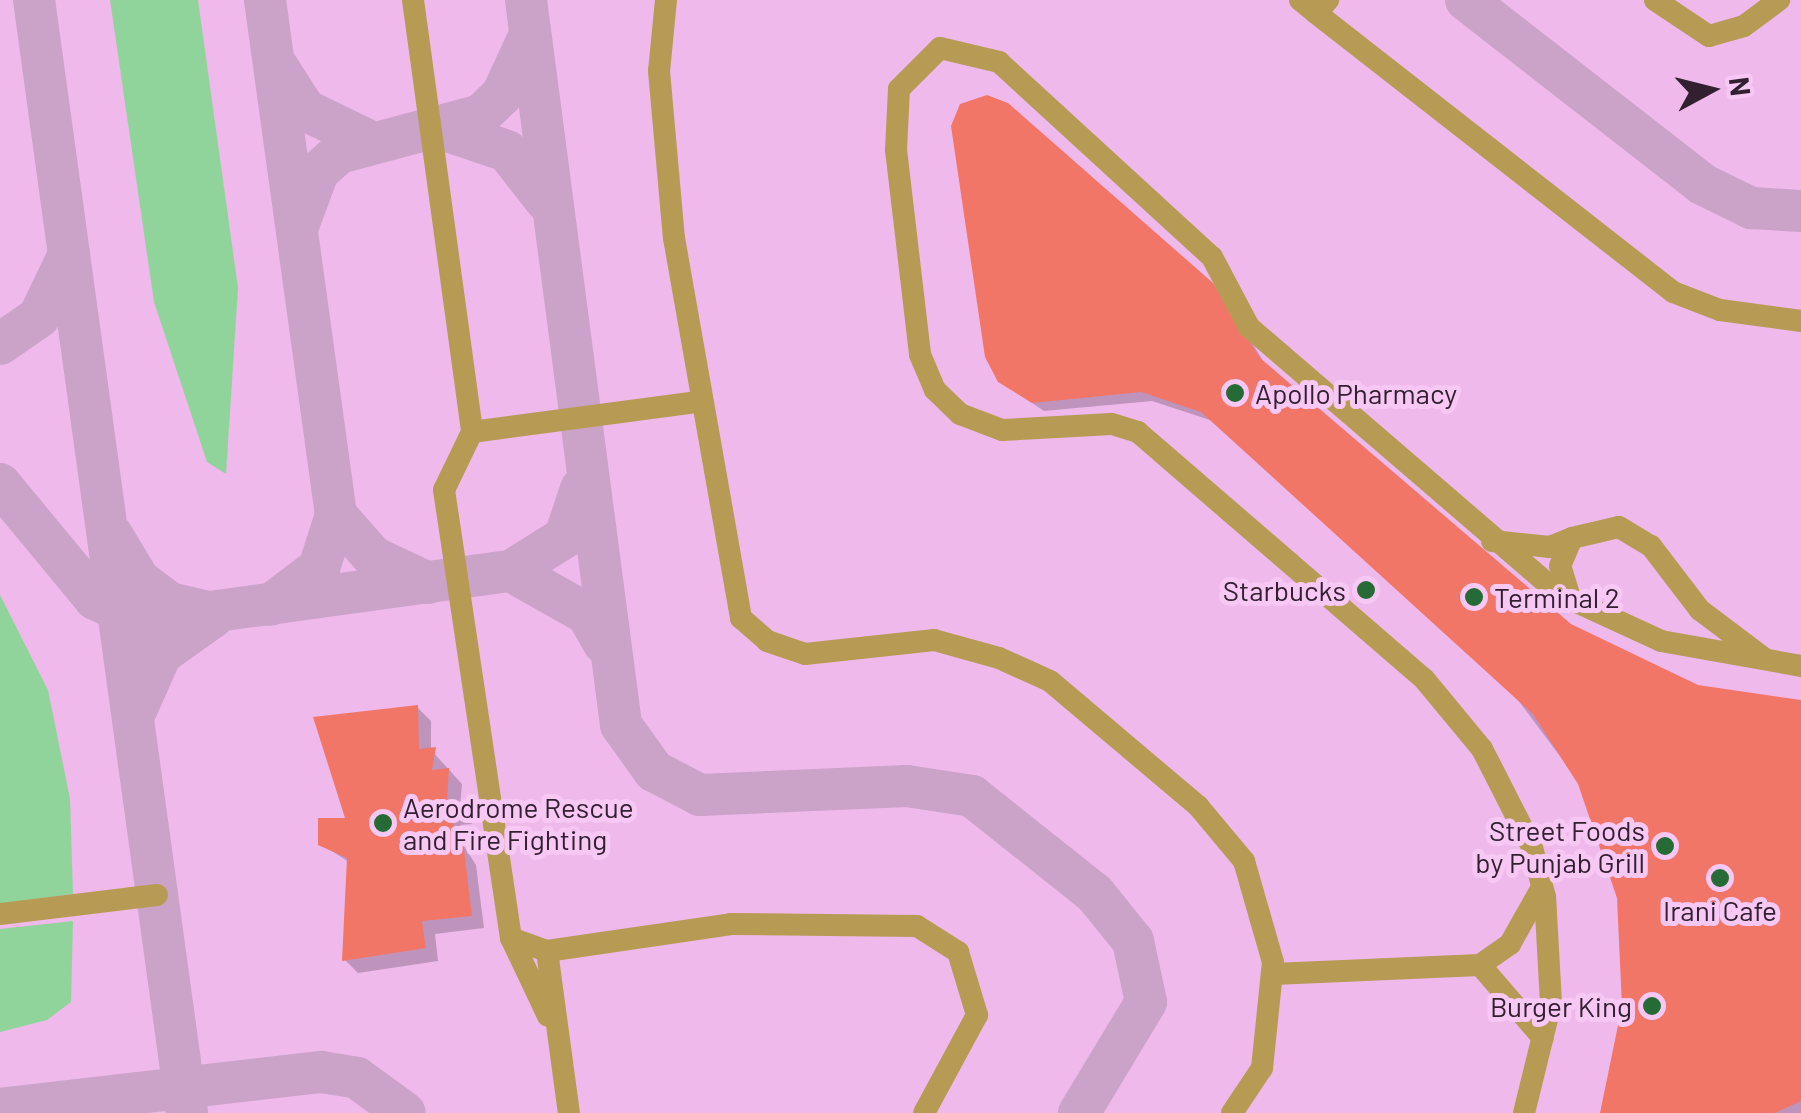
<!DOCTYPE html>
<style>
body{margin:0}
#map{position:relative;width:1801px;height:1113px;overflow:hidden;background:#f8c8f5;font-family:Barlow,sans-serif}
div>[style]{position:absolute}
.built>*{inset:0;background:#efb9ec;transform-origin:0 0}
.green>*{inset:0;background:#91d49b}
.shadow>*{inset:0;background:#0003}
.taxiway>*{height:42px;margin:-21px;padding:0 21px;transform-origin:21px;border-radius:21px;background:#cba2c8}
.building>*{inset:0;background:#f27668}
.minor>*{height:22px;margin:-11px;padding:0 11px;transform-origin:11px;border-radius:11px;background:#b79b54}
.dots>*{width:28px;height:28px;translate:-50% -50%;box-sizing:border-box;border:5px solid #f8c8f5;border-radius:50%}
span{translate:-50% -50%;white-space:nowrap;text-align:center;line-height:1.15;-webkit-text-stroke:10px #f8c8f5;paint-order:stroke}
.poi-label{font-size:28px;color:#322031}
.left{translate:0 -50%;text-align:left}
.right{translate:-100% -50%;text-align:right}
.north{position:absolute;left:1661px;top:40px;width:100px;height:100px;-webkit-text-stroke:8px #f8c8f5;paint-order:stroke;rotate:83deg;font-size:28px;font-weight:700;line-height:40px;text-align:center;color:#322031}
.north::after{content:'';display:block;margin:auto;width:35px;height:45px;background:#322031;clip-path:polygon(50% 0,100% 100%,50% 72%,0 100%)}
</style>
<div id="map">
<div class="built">
<i style="left:0;top:0;width:1801px;height:1113px"></i>
</div>
<div class="green">
<i style="clip-path:polygon(110px 0,198px 0,238px 288px,226px 474px,207px 462px,154px 302px)"></i>
<i style="clip-path:polygon(0 595px,48px 690px,70px 799px,73px 894px,0 904px)"></i>
<i style="clip-path:polygon(73px 921px,71px 1002px,47px 1020px,0 1032px,0 929px)"></i>
</div>
<div class="shadow">
<i style="clip-path:polygon(1223px 296px,1267px 367px,1569px 626px,1698px 688px,1801px 701px,1801px 1113px,1602px 1113px,1625px 1006px,1619px 898px,1580px 783px,1500px 676px,1213px 421px,1152px 401px,1044px 411px,1000px 381px)"></i>
<i style="clip-path:polygon(418px 708px,431px 721px,431px 750px,462px 784px,460px 806px,472px 824px,460px 825px,462px 843px,476px 865px,484px 928px,435px 934px,438px 961px,358px 973px,345px 960px,349px 862px,321px 844px,346px 821px)"></i>
</div>
<div class="taxiway">
<i style="left:34px;top:0;width:1123px;rotate:82.17deg"></i>
<i style="left:265px;top:0;width:520px;rotate:82.15deg"></i>
<i style="left:336px;top:515px;width:56px;rotate:107.8deg"></i>
<i style="left:319px;top:568px;width:61px;rotate:142.9deg"></i>
<i style="left:526px;top:0;width:731px;rotate:82.53deg"></i>
<i style="left:621px;top:725px;width:57px;rotate:54.3deg"></i>
<i style="left:654px;top:771px;width:52px;rotate:27.6deg"></i>
<i style="left:700px;top:795px;width:207px;rotate:-2.5deg"></i>
<i style="left:907px;top:786px;width:66px;rotate:8.7deg"></i>
<i style="left:972px;top:796px;width:157px;rotate:38.5deg"></i>
<i style="left:1095px;top:894px;width:60px;rotate:51deg"></i>
<i style="left:1133px;top:941px;width:62px;rotate:78deg"></i>
<i style="left:1146px;top:1002px;width:130px;rotate:121.1deg"></i>
<i style="left:1466px;top:0;width:299px;rotate:37.9deg"></i>
<i style="left:1702px;top:184px;width:55px;rotate:26.1deg"></i>
<i style="left:1751px;top:208px;width:50px;rotate:3.4deg"></i>
<i style="left:277px;top:66px;width:52px;rotate:57.5deg"></i>
<i style="left:305px;top:110px;width:67px;rotate:25.8deg"></i>
<i style="left:445px;top:130px;width:65px;rotate:18.7deg"></i>
<i style="left:507px;top:151px;width:63px;rotate:52deg"></i>
<i style="left:298px;top:226px;width:58px;rotate:-69.7deg"></i>
<i style="left:318px;top:172px;width:28px;rotate:-42deg"></i>
<i style="left:339px;top:153px;width:147px;rotate:-15deg"></i>
<i style="left:481px;top:115px;width:29px;rotate:-44deg"></i>
<i style="left:502px;top:95px;width:60px;rotate:-65.2deg"></i>
<i style="left:0;top:344px;width:47px;rotate:-34.7deg"></i>
<i style="left:39px;top:317px;width:70px;rotate:-64.5deg"></i>
<i style="left:0;top:484px;width:149px;rotate:50.4deg"></i>
<i style="left:95px;top:599px;width:54px;rotate:24.2deg"></i>
<i style="left:144px;top:621px;width:370px;rotate:-7.8deg"></i>
<i style="left:511px;top:571px;width:87px;rotate:29.5deg"></i>
<i style="left:587px;top:614px;width:34px;rotate:60deg"></i>
<i style="left:336px;top:515px;width:56px;rotate:48.6deg"></i>
<i style="left:373px;top:557px;width:61px;rotate:25.3deg"></i>
<i style="left:112px;top:535px;width:52px;rotate:59deg"></i>
<i style="left:139px;top:580px;width:38px;rotate:37deg"></i>
<i style="left:169px;top:603px;width:39px;rotate:13deg"></i>
<i style="left:511px;top:571px;width:64px;rotate:-32.2deg"></i>
<i style="left:565px;top:537px;width:51px;rotate:-71.6deg"></i>
<i style="left:133px;top:717px;width:69px;rotate:-66deg"></i>
<i style="left:161px;top:654px;width:64px;rotate:-35.4deg"></i>
<i style="left:0;top:1109px;width:323px;rotate:-6.6deg"></i>
<i style="left:321px;top:1072px;width:36px;rotate:9deg"></i>
<i style="left:357px;top:1078px;width:59px;rotate:36.1deg"></i>
</div>
<div class="building">
<i style="clip-path:polygon(987px 95px,1008px 103px,1213px 283px,1260px 358px,1571px 624px,1698px 685px,1801px 700px,1801px 1101px,1775px 1113px,1600px 1113px,1622px 1006px,1617px 898px,1578px 784px,1533px 714px,1201px 412px,1141px 392px,1032px 403px,998px 382px,985px 357px,951px 126px,960px 104px)"></i>
<i style="clip-path:polygon(418px 705px,419px 749px,436px 747px,432px 770px,449px 768px,447px 803px,459px 802px,460px 811px,448px 812px,464px 849px,472px 916px,422px 921px,426px 948px,342px 961px,347px 858px,318px 845px,318px 818px,345px 818px,313px 717px)"></i>
</div>
<div class="minor">
<i style="left:413px;top:0;width:436px;rotate:82.2deg"></i>
<i style="left:472px;top:432px;width:226px;rotate:-7.6deg"></i>
<i style="left:666px;top:0;width:71px;rotate:95.6deg"></i>
<i style="left:659px;top:71px;width:168px;rotate:84.9deg"></i>
<i style="left:674px;top:238px;width:386px;rotate:80deg"></i>
<i style="left:741px;top:618px;width:35px;rotate:41deg"></i>
<i style="left:767px;top:641px;width:40px;rotate:18.9deg"></i>
<i style="left:805px;top:654px;width:130px;rotate:-6.2deg"></i>
<i style="left:934px;top:640px;width:67px;rotate:15.5deg"></i>
<i style="left:999px;top:658px;width:56px;rotate:24.3deg"></i>
<i style="left:1050px;top:681px;width:194px;rotate:40.2deg"></i>
<i style="left:1198px;top:806px;width:72px;rotate:50.1deg"></i>
<i style="left:1244px;top:861px;width:105px;rotate:74deg"></i>
<i style="left:1273px;top:962px;width:107px;rotate:95.9deg"></i>
<i style="left:1262px;top:1068px;width:54px;rotate:123.7deg"></i>
<i style="left:1300px;top:0;width:21px;rotate:39deg"></i>
<i style="left:1316px;top:13px;width:18px;rotate:-47deg"></i>
<i style="left:1655px;top:0;width:65px;rotate:33.7deg"></i>
<i style="left:1709px;top:36px;width:36px;rotate:-16deg"></i>
<i style="left:1744px;top:26px;width:44px;rotate:-36.6deg"></i>
<i style="left:1316px;top:13px;width:453px;rotate:38deg"></i>
<i style="left:1673px;top:292px;width:50px;rotate:21deg"></i>
<i style="left:1720px;top:310px;width:82px;rotate:7.7deg"></i>
<i style="left:472px;top:432px;width:64px;rotate:115.8deg"></i>
<i style="left:444px;top:490px;width:453px;rotate:81.5deg"></i>
<i style="left:511px;top:938px;width:38px;rotate:20deg"></i>
<i style="left:547px;top:951px;width:186px;rotate:-8.3deg"></i>
<i style="left:731px;top:924px;width:186px;rotate:0.6deg"></i>
<i style="left:917px;top:926px;width:49px;rotate:32.4deg"></i>
<i style="left:958px;top:952px;width:66px;rotate:73.2deg"></i>
<i style="left:977px;top:1015px;width:111px;rotate:118.4deg"></i>
<i style="left:1492px;top:541px;width:58px;rotate:5.9deg"></i>
<i style="left:1550px;top:547px;width:24px;rotate:-22deg"></i>
<i style="left:1571px;top:601px;width:37px;rotate:-107deg"></i>
<i style="left:1560px;top:566px;width:30px;rotate:-67deg"></i>
<i style="left:1572px;top:538px;width:48px;rotate:-13.2deg"></i>
<i style="left:1619px;top:527px;width:37px;rotate:31deg"></i>
<i style="left:1651px;top:546px;width:81px;rotate:52.6deg"></i>
<i style="left:1700px;top:610px;width:81px;rotate:37deg"></i>
<i style="left:0;top:914px;width:158px;rotate:-6.9deg"></i>
<i style="left:511px;top:938px;width:86px;rotate:64.6deg"></i>
<i style="left:547px;top:951px;width:163px;rotate:82.3deg"></i>
<i style="left:1480px;top:965px;width:96px;rotate:49.2deg"></i>
<i style="left:1274px;top:974px;width:206px;rotate:-2.5deg"></i>
<i style="left:1480px;top:965px;width:37px;rotate:-35deg"></i>
<i style="left:1510px;top:944px;width:63px;rotate:-60.6deg"></i>
<i style="left:1524px;top:1113px;width:113px;rotate:-76.2deg"></i>
<i style="left:1551px;top:1003px;width:106px;rotate:-93.2deg"></i>
<i style="left:1545px;top:897px;width:52px;rotate:-104.6deg"></i>
<i style="left:1532px;top:847px;width:110px;rotate:-117deg"></i>
<i style="left:1482px;top:749px;width:91px;rotate:-129.6deg"></i>
<i style="left:1424px;top:679px;width:378px;rotate:-139.2deg"></i>
<i style="left:1138px;top:432px;width:28px;rotate:-163deg"></i>
<i style="left:1111px;top:424px;width:109px;rotate:176.8deg"></i>
<i style="left:1002px;top:430px;width:45px;rotate:-159.1deg"></i>
<i style="left:960px;top:414px;width:35px;rotate:-136deg"></i>
<i style="left:935px;top:390px;width:39px;rotate:-113deg"></i>
<i style="left:920px;top:354px;width:205px;rotate:-96.7deg"></i>
<i style="left:896px;top:150px;width:61px;rotate:-87.2deg"></i>
<i style="left:899px;top:89px;width:58px;rotate:-45deg"></i>
<i style="left:940px;top:48px;width:61px;rotate:13.3deg"></i>
<i style="left:999px;top:62px;width:289px;rotate:42.5deg"></i>
<i style="left:1212px;top:257px;width:79px;rotate:62.1deg"></i>
<i style="left:1249px;top:327px;width:409px;rotate:40.7deg"></i>
<i style="left:1559px;top:594px;width:112px;rotate:24.7deg"></i>
<i style="left:1661px;top:641px;width:142px;rotate:10.1deg"></i>
</div>
<div class="dots">
<i style="left:1235px;top:393px;background:#266a36"></i>
<i style="left:1366px;top:590px;background:#266a36"></i>
<i style="left:1474px;top:597px;background:#266a36"></i>
<i style="left:383px;top:823px;background:#266a36"></i>
<i style="left:1665px;top:846px;background:#266a36"></i>
<i style="left:1720px;top:878px;background:#266a36"></i>
<i style="left:1652px;top:1006px;background:#266a36"></i>
</div>
<div class="poi-label">
<span class="left" style="left:1255px;top:393px">Apollo Pharmacy</span>
<span class="right" style="left:1346px;top:590px">Starbucks</span>
<span class="left" style="left:1494px;top:597px">Terminal 2</span>
<span class="left" style="left:403px;top:823px">Aerodrome Rescue<br>and Fire Fighting</span>
<span class="right" style="left:1645px;top:846px">Street Foods<br>by Punjab Grill</span>
<span style="left:1720px;top:910px">Irani Cafe</span>
<span class="right" style="left:1632px;top:1006px">Burger King</span>
</div>
<div class="north">N</div>
</div>
